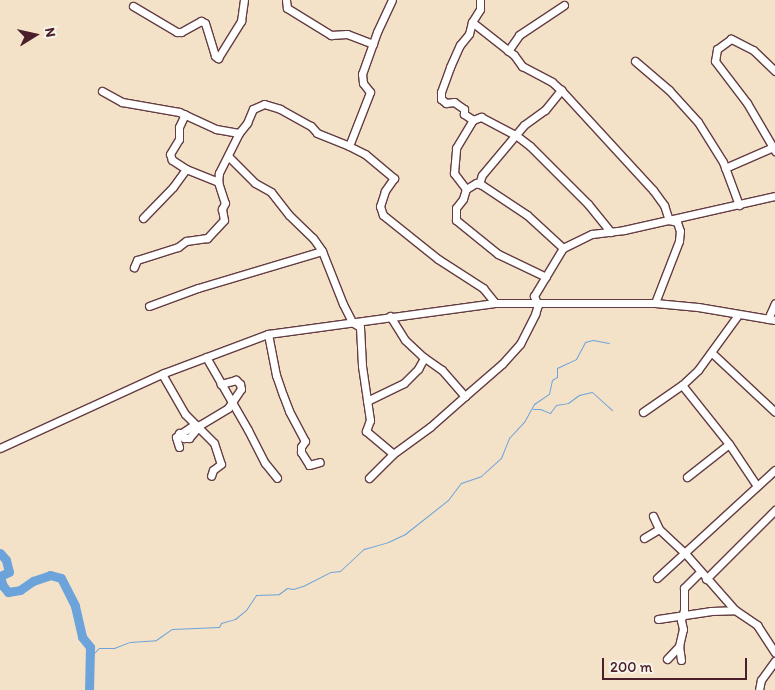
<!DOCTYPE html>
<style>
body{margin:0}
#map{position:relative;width:775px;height:690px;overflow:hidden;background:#f4e2c8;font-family:Itim,sans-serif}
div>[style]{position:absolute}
.stream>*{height:1px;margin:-0.5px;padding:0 0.5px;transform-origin:0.5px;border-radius:0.5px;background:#6ba3da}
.river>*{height:9px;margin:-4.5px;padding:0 4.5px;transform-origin:4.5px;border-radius:4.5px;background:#6ba3da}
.roads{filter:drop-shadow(1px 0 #643c43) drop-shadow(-1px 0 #643c43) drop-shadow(0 1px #643c43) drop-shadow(0 -1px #643c43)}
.minor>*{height:7px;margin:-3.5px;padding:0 3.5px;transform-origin:3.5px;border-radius:3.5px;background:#fff}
span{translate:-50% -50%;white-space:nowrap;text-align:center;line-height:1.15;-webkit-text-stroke:4px #f7f3e8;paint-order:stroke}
.north{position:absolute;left:10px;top:10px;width:50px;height:50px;-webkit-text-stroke:4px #f7f3e8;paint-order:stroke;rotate:80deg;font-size:14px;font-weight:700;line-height:20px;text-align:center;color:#4a1f2b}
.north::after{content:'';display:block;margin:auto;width:18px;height:22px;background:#4a1f2b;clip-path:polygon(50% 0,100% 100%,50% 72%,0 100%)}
.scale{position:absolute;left:602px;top:658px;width:145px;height:22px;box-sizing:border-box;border:2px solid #4a1f2b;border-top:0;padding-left:6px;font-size:15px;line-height:18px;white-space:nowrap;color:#4a1f2b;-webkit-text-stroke:4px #f7f3e8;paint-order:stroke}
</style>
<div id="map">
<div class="stream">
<i style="left:533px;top:409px;width:7px"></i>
<i style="left:540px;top:409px;width:11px;rotate:22deg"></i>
<i style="left:550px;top:413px;width:10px;rotate:-53deg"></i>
<i style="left:556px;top:405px;width:12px;rotate:-9deg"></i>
<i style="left:568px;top:403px;width:14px;rotate:-36deg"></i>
<i style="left:579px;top:395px;width:13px;rotate:-13deg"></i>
<i style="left:592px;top:392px;width:27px;rotate:42deg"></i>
<i style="left:91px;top:656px;width:11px;rotate:-45deg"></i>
<i style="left:99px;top:648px;width:15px"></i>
<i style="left:114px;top:648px;width:17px;rotate:-21deg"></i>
<i style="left:130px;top:642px;width:26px;rotate:-4deg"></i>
<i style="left:156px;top:640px;width:19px;rotate:-35deg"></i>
<i style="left:172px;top:629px;width:47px;rotate:-2.4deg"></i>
<i style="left:219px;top:627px;width:4px;rotate:-63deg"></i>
<i style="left:221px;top:623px;width:15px;rotate:-16deg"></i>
<i style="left:235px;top:619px;width:14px;rotate:-39deg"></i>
<i style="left:246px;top:610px;width:18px;rotate:-56deg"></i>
<i style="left:256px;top:595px;width:23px;rotate:-2deg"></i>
<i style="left:279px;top:594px;width:10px;rotate:-37deg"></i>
<i style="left:287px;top:588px;width:6px;rotate:9deg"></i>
<i style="left:293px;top:589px;width:10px;rotate:-17deg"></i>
<i style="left:303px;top:586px;width:31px;rotate:-27deg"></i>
<i style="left:331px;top:572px;width:9px;rotate:-6deg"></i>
<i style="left:340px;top:571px;width:33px;rotate:-43deg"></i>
<i style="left:364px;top:549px;width:25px;rotate:-16deg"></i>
<i style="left:388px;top:542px;width:19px;rotate:-25deg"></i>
<i style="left:405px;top:534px;width:55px;rotate:-38.3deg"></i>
<i style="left:448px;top:500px;width:21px;rotate:-53deg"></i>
<i style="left:461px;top:483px;width:21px;rotate:-19deg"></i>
<i style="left:481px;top:476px;width:27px;rotate:-42deg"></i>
<i style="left:501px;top:458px;width:22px;rotate:-68deg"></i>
<i style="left:509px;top:438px;width:22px;rotate:-47deg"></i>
<i style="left:524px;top:422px;width:21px;rotate:-61deg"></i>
<i style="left:534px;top:404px;width:18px;rotate:-34deg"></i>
<i style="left:549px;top:394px;width:14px;rotate:-78deg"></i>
<i style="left:552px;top:380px;width:6px;rotate:-31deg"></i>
<i style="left:557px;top:377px;width:9px;rotate:-90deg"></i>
<i style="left:557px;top:368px;width:21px;rotate:-25deg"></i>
<i style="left:576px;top:359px;width:19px;rotate:-62deg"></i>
<i style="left:585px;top:342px;width:8px;rotate:-14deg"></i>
<i style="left:593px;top:340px;width:16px;rotate:11deg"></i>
</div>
<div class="river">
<i style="left:0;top:553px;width:9px;rotate:49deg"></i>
<i style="left:6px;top:560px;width:12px;rotate:76deg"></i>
<i style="left:9px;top:572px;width:10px;rotate:156deg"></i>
<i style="left:0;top:577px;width:9px;rotate:72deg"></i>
<i style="left:3px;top:586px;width:8px;rotate:50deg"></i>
<i style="left:8px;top:592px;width:12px;rotate:-9deg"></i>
<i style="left:20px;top:590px;width:16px;rotate:-35deg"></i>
<i style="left:33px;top:581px;width:18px;rotate:-19deg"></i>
<i style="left:50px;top:575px;width:11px;rotate:15deg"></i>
<i style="left:61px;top:578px;width:31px;rotate:63deg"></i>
<i style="left:75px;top:606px;width:32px;rotate:77deg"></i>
<i style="left:82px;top:637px;width:13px;rotate:51deg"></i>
<i style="left:90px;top:647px;width:43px;rotate:91.3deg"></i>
</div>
<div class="roads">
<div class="minor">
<i style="left:286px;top:0;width:8px;rotate:83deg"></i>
<i style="left:287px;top:8px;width:52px;rotate:31.5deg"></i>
<i style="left:331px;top:35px;width:16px;rotate:-4deg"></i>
<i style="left:347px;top:34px;width:28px;rotate:21deg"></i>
<i style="left:133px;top:6px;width:51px;rotate:30.6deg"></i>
<i style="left:177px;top:32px;width:4px"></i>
<i style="left:181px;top:32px;width:23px;rotate:-29deg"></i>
<i style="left:201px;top:21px;width:4px;rotate:27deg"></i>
<i style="left:205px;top:23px;width:34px;rotate:73deg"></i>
<i style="left:215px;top:56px;width:4px;rotate:34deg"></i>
<i style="left:218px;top:58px;width:44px;rotate:-58.1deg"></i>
<i style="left:241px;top:21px;width:21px;rotate:-82deg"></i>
<i style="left:472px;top:22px;width:53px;rotate:38.2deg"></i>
<i style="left:514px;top:55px;width:14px;rotate:54deg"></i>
<i style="left:522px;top:66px;width:34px;rotate:28deg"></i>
<i style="left:552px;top:82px;width:12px;rotate:42deg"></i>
<i style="left:561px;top:90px;width:136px;rotate:47.4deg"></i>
<i style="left:653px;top:190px;width:19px;rotate:54deg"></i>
<i style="left:664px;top:205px;width:16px;rotate:72deg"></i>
<i style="left:669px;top:220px;width:8px;rotate:14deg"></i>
<i style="left:677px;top:222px;width:9px;rotate:72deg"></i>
<i style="left:680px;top:231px;width:10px;rotate:96deg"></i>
<i style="left:679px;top:241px;width:66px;rotate:111.2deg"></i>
<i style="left:508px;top:51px;width:19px;rotate:-55deg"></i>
<i style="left:519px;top:35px;width:54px;rotate:-33.7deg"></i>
<i style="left:635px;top:61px;width:45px;rotate:40.5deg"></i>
<i style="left:669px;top:90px;width:43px;rotate:47.8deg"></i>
<i style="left:698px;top:122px;width:47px;rotate:58deg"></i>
<i style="left:723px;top:162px;width:46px;rotate:69.6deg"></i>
<i style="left:775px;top:71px;width:30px;rotate:-136deg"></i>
<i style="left:753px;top:50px;width:25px;rotate:-153deg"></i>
<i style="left:731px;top:39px;width:17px;rotate:144deg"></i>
<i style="left:717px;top:49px;width:12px;rotate:99deg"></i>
<i style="left:715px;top:61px;width:53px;rotate:52.7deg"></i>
<i style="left:747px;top:103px;width:56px;rotate:59.7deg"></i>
<i style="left:102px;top:91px;width:23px;rotate:29deg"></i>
<i style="left:122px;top:102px;width:58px;rotate:10deg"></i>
<i style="left:179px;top:112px;width:41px;rotate:24.7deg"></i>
<i style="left:216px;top:129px;width:23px;rotate:10deg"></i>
<i style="left:239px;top:133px;width:45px;rotate:116.6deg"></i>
<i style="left:219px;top:173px;width:9px;rotate:96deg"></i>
<i style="left:218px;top:182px;width:22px;rotate:72deg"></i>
<i style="left:225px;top:203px;width:7px;rotate:117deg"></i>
<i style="left:222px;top:209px;width:11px;rotate:80deg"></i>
<i style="left:224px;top:220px;width:25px;rotate:133deg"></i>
<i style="left:207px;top:238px;width:21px;rotate:172deg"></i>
<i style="left:186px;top:241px;width:10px;rotate:143deg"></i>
<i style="left:178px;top:247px;width:43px;rotate:162.4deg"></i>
<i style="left:137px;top:260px;width:8px;rotate:113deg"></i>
<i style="left:473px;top:120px;width:9px;rotate:-21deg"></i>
<i style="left:481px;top:117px;width:41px;rotate:27.8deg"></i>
<i style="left:517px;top:136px;width:16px;rotate:38deg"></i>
<i style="left:530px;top:146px;width:82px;rotate:45deg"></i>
<i style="left:588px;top:204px;width:36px;rotate:51deg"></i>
<i style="left:239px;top:133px;width:13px;rotate:-51deg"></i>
<i style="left:247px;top:123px;width:15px;rotate:-67deg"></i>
<i style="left:253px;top:109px;width:12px;rotate:-24deg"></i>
<i style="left:264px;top:104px;width:17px;rotate:17deg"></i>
<i style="left:280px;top:109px;width:35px;rotate:29deg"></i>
<i style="left:311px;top:126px;width:9px;rotate:49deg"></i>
<i style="left:317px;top:133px;width:35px;rotate:22deg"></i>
<i style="left:349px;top:146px;width:18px;rotate:27deg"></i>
<i style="left:365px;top:154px;width:38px;rotate:40deg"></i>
<i style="left:394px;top:178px;width:16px;rotate:125deg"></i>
<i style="left:385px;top:191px;width:16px;rotate:108deg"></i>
<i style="left:380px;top:206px;width:9px;rotate:72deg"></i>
<i style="left:383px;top:215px;width:70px;rotate:38.7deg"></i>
<i style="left:438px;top:259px;width:54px;rotate:32.8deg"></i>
<i style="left:483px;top:288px;width:19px;rotate:51deg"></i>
<i style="left:349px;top:146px;width:58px;rotate:-68.7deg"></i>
<i style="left:370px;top:92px;width:11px;rotate:-128deg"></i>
<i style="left:363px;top:83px;width:9px;rotate:-96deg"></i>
<i style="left:362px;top:74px;width:45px;rotate:-70.3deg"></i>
<i style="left:377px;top:32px;width:35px;rotate:-65deg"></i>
<i style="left:228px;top:156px;width:38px;rotate:45deg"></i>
<i style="left:255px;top:183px;width:18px;rotate:29deg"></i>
<i style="left:271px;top:192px;width:29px;rotate:52deg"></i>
<i style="left:289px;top:215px;width:33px;rotate:44deg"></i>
<i style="left:313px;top:238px;width:16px;rotate:55deg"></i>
<i style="left:725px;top:168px;width:52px;rotate:-23.6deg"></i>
<i style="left:186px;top:169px;width:35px;rotate:22deg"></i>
<i style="left:479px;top:184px;width:9px;rotate:-72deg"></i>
<i style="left:482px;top:175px;width:65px;rotate:-50deg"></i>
<i style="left:524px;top:125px;width:26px;rotate:-36deg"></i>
<i style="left:545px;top:110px;width:26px;rotate:-51deg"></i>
<i style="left:466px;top:189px;width:10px;rotate:107deg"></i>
<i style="left:463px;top:199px;width:11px;rotate:128deg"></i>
<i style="left:456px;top:208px;width:12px;rotate:90deg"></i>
<i style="left:456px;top:220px;width:54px;rotate:39deg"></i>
<i style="left:498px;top:254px;width:53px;rotate:25.6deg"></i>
<i style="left:143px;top:218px;width:43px;rotate:-45.9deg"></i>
<i style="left:173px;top:187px;width:22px;rotate:-54deg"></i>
<i style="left:186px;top:169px;width:17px;rotate:-147deg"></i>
<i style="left:172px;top:160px;width:6px;rotate:-108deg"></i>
<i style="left:170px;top:154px;width:17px;rotate:-59deg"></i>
<i style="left:179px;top:139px;width:12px;rotate:-90deg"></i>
<i style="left:179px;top:127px;width:14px;rotate:-65deg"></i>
<i style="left:563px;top:248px;width:32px;rotate:-26deg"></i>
<i style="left:592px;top:234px;width:32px;rotate:-7deg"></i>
<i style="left:624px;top:230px;width:155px;rotate:-12.7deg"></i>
<i style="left:149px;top:306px;width:52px;rotate:-20.2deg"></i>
<i style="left:198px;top:288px;width:129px;rotate:-16.6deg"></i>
<i style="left:322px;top:251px;width:57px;rotate:68.4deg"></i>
<i style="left:343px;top:304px;width:20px;rotate:63deg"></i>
<i style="left:352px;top:322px;width:9px;rotate:32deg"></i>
<i style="left:360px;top:327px;width:39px;rotate:87deg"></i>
<i style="left:362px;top:366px;width:55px;rotate:81.6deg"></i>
<i style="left:370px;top:420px;width:12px;rotate:110deg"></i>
<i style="left:366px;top:431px;width:35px;rotate:40deg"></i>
<i style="left:390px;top:316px;width:28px;rotate:58deg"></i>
<i style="left:405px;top:340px;width:23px;rotate:43deg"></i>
<i style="left:422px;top:356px;width:24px;rotate:35deg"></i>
<i style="left:442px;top:370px;width:35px;rotate:49deg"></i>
<i style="left:768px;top:319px;width:17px;rotate:-66deg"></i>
<i style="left:268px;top:334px;width:42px;rotate:79deg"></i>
<i style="left:276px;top:375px;width:21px;rotate:71deg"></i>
<i style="left:283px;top:395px;width:17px;rotate:69deg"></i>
<i style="left:289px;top:411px;width:34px;rotate:62deg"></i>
<i style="left:305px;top:441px;width:7px;rotate:124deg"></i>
<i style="left:301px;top:447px;width:5px;rotate:90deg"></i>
<i style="left:301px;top:452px;width:15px;rotate:58deg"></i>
<i style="left:309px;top:465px;width:11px;rotate:-15deg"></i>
<i style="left:712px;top:353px;width:86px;rotate:43.1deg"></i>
<i style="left:206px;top:357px;width:84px;rotate:60.1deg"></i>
<i style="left:248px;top:430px;width:37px;rotate:63deg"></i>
<i style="left:265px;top:463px;width:19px;rotate:51deg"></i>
<i style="left:162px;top:374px;width:46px;rotate:60.1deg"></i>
<i style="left:185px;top:414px;width:41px;rotate:45deg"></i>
<i style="left:214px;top:443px;width:22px;rotate:72deg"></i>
<i style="left:221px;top:464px;width:10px;rotate:143deg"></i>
<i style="left:213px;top:470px;width:6px;rotate:108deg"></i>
<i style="left:682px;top:385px;width:75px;rotate:51.5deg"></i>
<i style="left:729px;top:444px;width:50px;rotate:56.3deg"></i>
<i style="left:367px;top:401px;width:41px;rotate:-25.9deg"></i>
<i style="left:404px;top:383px;width:20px;rotate:-45deg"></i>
<i style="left:418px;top:369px;width:13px;rotate:-61deg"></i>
<i style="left:643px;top:412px;width:47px;rotate:-34.7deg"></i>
<i style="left:682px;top:385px;width:22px;rotate:-43deg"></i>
<i style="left:698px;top:370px;width:68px;rotate:-54deg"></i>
<i style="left:179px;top:433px;width:7px;rotate:45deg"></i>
<i style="left:184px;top:438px;width:5px"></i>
<i style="left:189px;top:438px;width:17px;rotate:-50deg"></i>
<i style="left:200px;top:425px;width:33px;rotate:-31deg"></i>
<i style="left:228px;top:408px;width:23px;rotate:-56deg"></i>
<i style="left:241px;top:389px;width:5px;rotate:-101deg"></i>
<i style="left:240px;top:384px;width:6px;rotate:-135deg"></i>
<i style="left:236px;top:380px;width:16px;rotate:165deg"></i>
<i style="left:179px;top:447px;width:10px;rotate:-107deg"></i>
<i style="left:176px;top:437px;width:22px;rotate:-34deg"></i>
<i style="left:0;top:448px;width:180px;rotate:-24.6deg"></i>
<i style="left:164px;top:373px;width:111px;rotate:-20.6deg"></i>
<i style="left:268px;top:334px;width:229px;rotate:-7.8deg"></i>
<i style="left:495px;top:303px;width:160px"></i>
<i style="left:655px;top:303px;width:43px;rotate:5.3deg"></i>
<i style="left:698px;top:307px;width:78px;rotate:9.6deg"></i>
<i style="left:687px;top:477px;width:53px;rotate:-38.2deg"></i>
<i style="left:369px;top:478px;width:34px;rotate:-45deg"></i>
<i style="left:393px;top:454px;width:46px;rotate:-36.1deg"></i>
<i style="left:430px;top:427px;width:47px;rotate:-41.5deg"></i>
<i style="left:465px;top:396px;width:49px;rotate:-40.9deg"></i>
<i style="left:502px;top:364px;width:27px;rotate:-48deg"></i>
<i style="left:520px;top:344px;width:34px;rotate:-63deg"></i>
<i style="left:535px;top:314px;width:9px;rotate:-72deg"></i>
<i style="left:538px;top:305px;width:10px;rotate:-114deg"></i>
<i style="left:534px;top:296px;width:56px;rotate:-58.9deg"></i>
<i style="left:563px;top:248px;width:49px;rotate:-137.5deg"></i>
<i style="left:527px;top:215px;width:54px;rotate:-146.3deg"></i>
<i style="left:482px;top:185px;width:6px;rotate:-162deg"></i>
<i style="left:476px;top:183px;width:12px;rotate:149deg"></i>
<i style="left:466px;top:189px;width:20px;rotate:-127deg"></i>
<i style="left:454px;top:173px;width:25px;rotate:-85deg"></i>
<i style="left:456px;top:148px;width:33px;rotate:-59deg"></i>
<i style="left:473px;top:120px;width:11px;rotate:-146deg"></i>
<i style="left:464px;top:114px;width:5px;rotate:-90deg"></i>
<i style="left:464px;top:109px;width:12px;rotate:-145deg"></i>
<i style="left:454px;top:102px;width:8px;rotate:173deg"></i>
<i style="left:446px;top:103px;width:6px;rotate:-141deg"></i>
<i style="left:441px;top:99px;width:7px;rotate:-90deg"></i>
<i style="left:441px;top:92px;width:27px;rotate:-70deg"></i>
<i style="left:450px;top:67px;width:24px;rotate:-66deg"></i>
<i style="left:460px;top:45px;width:14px;rotate:-51deg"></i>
<i style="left:469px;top:34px;width:12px;rotate:-76deg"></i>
<i style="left:472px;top:22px;width:15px;rotate:-58deg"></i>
<i style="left:480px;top:9px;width:9px;rotate:-90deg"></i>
<i style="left:653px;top:516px;width:14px;rotate:65deg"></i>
<i style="left:659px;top:529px;width:34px;rotate:43deg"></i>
<i style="left:684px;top:552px;width:77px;rotate:48.7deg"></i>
<i style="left:735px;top:610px;width:27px;rotate:34deg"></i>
<i style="left:757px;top:625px;width:33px;rotate:57deg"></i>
<i style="left:644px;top:538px;width:17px;rotate:-31deg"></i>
<i style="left:657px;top:578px;width:160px;rotate:-42.5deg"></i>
<i style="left:706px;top:579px;width:98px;rotate:-45deg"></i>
<i style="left:658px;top:619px;width:54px;rotate:-8.6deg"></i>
<i style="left:711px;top:611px;width:24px;rotate:-2deg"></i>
<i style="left:667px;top:659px;width:18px;rotate:-47deg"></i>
<i style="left:681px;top:660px;width:14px;rotate:-98deg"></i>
<i style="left:679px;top:646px;width:17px;rotate:-77deg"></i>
<i style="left:683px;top:629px;width:9px;rotate:-103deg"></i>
<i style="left:681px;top:620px;width:10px;rotate:-73deg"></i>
<i style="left:684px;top:610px;width:22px;rotate:-90deg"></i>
<i style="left:684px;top:588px;width:23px;rotate:-45deg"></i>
<i style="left:759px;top:690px;width:10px;rotate:-79deg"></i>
<i style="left:761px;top:680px;width:24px;rotate:-54deg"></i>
</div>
</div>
<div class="north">N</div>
<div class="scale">200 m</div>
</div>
